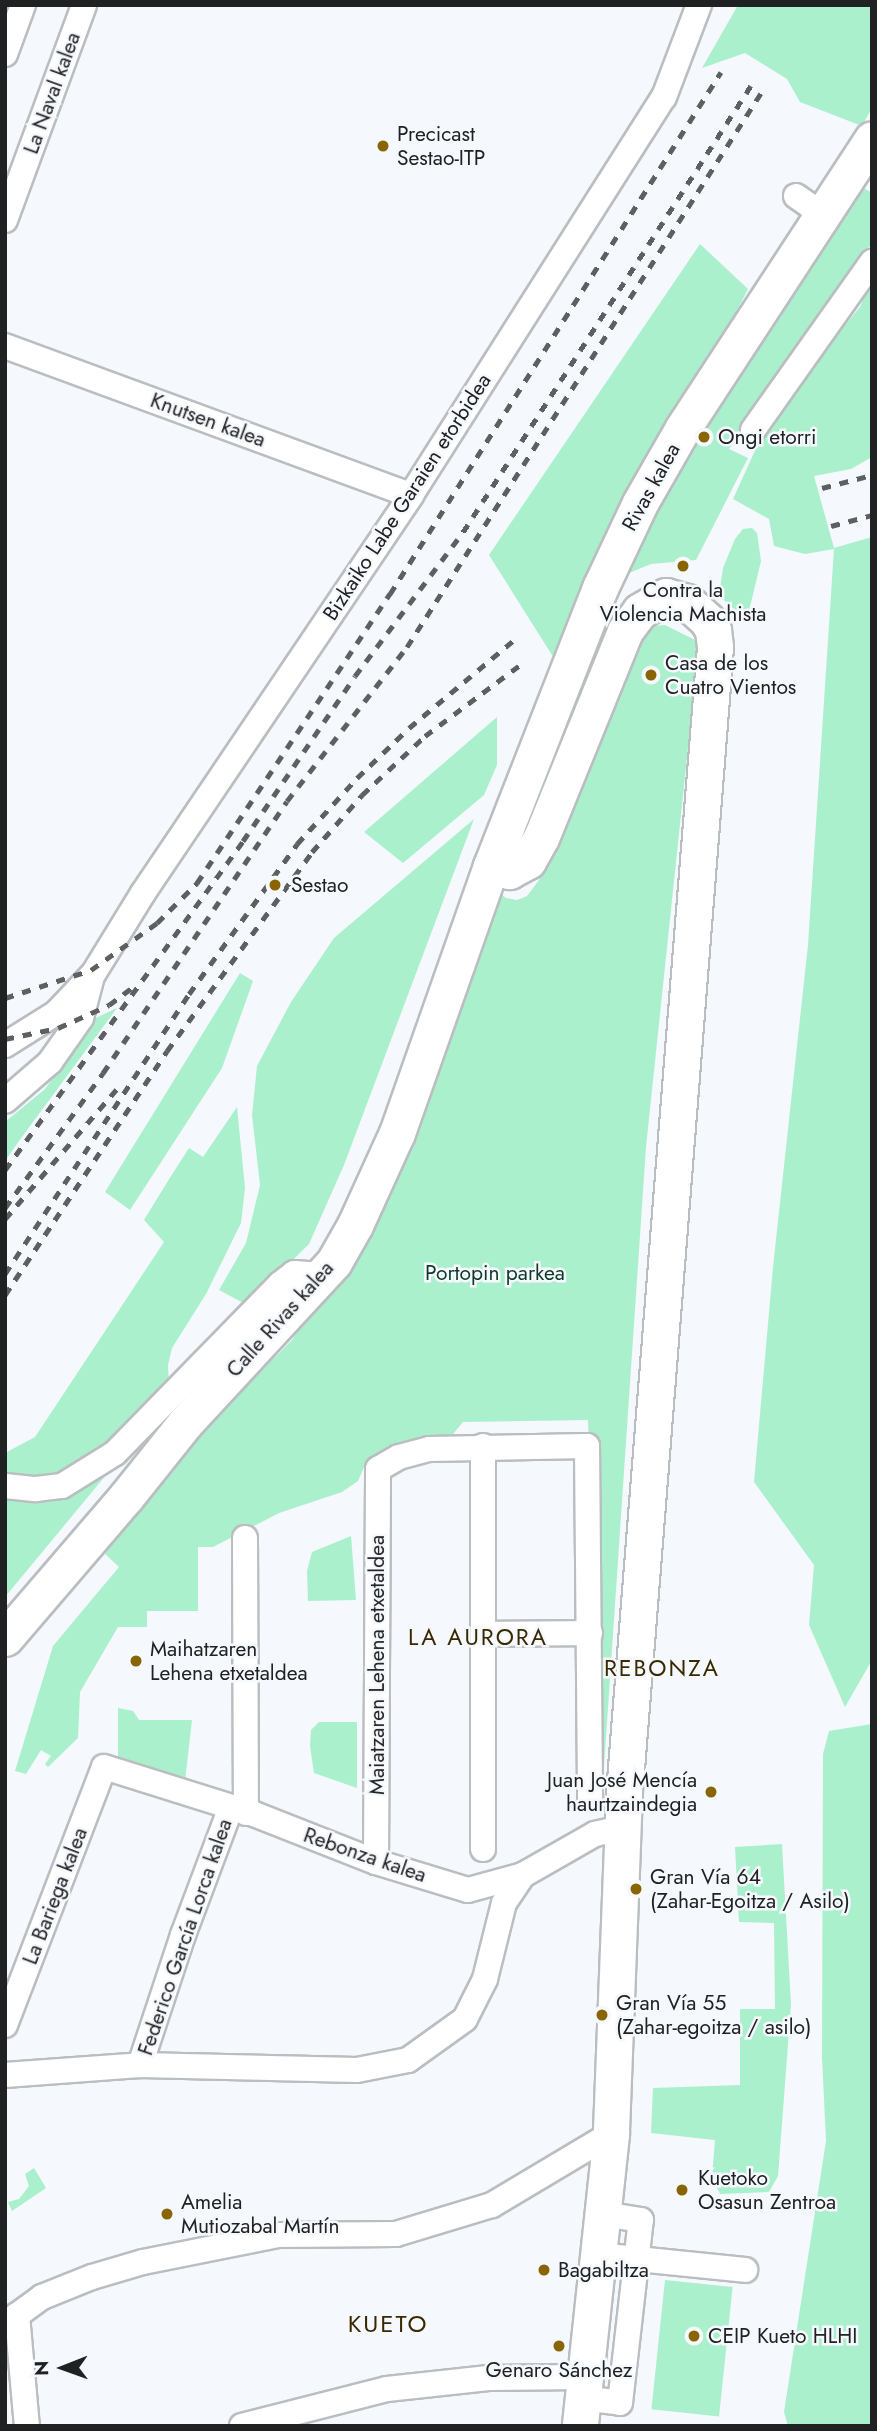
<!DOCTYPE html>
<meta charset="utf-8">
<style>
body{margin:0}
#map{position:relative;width:877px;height:2431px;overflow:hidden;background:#f5f8fc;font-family:Jost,sans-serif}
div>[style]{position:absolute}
.green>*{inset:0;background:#aaf0cc;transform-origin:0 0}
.roads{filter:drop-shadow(2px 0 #babec1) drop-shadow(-2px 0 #babec1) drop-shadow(0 2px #babec1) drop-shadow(0 -2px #babec1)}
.street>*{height:24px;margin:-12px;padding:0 12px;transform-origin:12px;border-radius:12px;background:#fff}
.secondary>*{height:35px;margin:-17.5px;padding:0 17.5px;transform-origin:17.5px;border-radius:17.5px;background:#fff}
.rail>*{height:5px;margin-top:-2.5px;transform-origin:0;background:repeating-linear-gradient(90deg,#5d5f60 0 9px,transparent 0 18px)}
.dots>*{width:19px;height:19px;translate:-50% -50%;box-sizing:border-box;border:4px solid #f5f8fc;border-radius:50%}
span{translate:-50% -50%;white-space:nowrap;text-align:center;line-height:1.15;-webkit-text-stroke:5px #f5f8fc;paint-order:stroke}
.street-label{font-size:21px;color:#202122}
.poi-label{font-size:21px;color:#202122}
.left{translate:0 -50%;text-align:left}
.right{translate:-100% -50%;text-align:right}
.park-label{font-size:21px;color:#0f3927}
.neighbourhood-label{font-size:23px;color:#392900;letter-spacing:2px}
.quarter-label{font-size:24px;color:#392900;letter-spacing:2px}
.frame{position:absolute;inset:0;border:7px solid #202122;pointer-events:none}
.north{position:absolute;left:28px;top:2333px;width:70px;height:70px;-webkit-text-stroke:5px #f5f8fc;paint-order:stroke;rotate:269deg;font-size:19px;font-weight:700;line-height:28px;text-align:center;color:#202122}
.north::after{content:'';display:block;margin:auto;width:24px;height:32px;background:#202122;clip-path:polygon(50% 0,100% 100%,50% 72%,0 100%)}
</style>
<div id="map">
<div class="green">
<i style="clip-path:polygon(738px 5px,872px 5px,872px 108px,862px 126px,800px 102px,787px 79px,745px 53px,702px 68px)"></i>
<i style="clip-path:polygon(859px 185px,872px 193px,872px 243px,729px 449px,748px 458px,696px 560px,651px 564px,622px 576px,652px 502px)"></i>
<i style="clip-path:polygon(700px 244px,748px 289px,557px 663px,489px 555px)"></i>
<i style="clip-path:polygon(872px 278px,872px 457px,851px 469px,814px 476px,834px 548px,872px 537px,872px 1660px,845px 1707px,809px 1625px,814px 1565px,754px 1482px,773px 1267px,808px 945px,834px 549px,805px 554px,774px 546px,769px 519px,733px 499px,758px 444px,812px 365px,860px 307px)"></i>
<i style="clip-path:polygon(752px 528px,757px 533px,761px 561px,748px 615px,740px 614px,719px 596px,723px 568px,735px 539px,743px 529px)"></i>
<i style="clip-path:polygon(665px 625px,695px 640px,698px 653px,646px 1147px,604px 1767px,598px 1765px,588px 1420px,463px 1422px,453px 1434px,389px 1448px,365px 1465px,358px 1481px,342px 1492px,279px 1513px,213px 1547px,198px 1547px,198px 1611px,147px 1611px,147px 1627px,118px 1627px,80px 1692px,78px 1738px,48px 1767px,45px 1764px,51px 1756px,41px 1750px,26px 1774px,15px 1771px,53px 1646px,119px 1567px,105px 1554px,201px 1432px,292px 1340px,342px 1263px,496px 890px,506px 898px,517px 900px,527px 896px,539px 880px,633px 646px,641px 633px,652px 626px)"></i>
<i style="clip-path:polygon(497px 717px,497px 765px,484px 795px,403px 863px,364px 832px)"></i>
<i style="clip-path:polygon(474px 819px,344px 1165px,309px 1244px,247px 1305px,219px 1290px,246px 1243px,260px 1185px,252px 1115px,257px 1066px,291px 1002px,334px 938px)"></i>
<i style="clip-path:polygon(240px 973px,253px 981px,222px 1068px,130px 1210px,105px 1192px)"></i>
<i style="clip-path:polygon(117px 1008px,19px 1141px,5px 1161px,5px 1122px,45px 1089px,96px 1018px)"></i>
<i style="clip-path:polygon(237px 1107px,245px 1188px,241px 1223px,206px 1294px,172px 1348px,168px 1365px,169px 1387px,113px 1446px,46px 1482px,5px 1478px,5px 1453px,35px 1437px,164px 1242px,144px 1220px,171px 1176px,189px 1148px,203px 1157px)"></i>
<i style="clip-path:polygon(111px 1469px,5px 1597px,5px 1493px)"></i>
<i style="clip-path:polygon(351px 1536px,356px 1600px,308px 1601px,307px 1571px,312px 1552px)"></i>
<i style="clip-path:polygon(118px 1708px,133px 1711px,139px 1720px,192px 1720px,185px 1781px,118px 1761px)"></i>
<i style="clip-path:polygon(319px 1722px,357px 1722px,357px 1788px,314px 1773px,310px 1746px,311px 1730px)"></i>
<i style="clip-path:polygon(872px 1724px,872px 2426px,788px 2426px,784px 2412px,826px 2141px,822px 2057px,823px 1754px,829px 1731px)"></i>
<i style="clip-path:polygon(782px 1844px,791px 2005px,778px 2176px,769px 2192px,720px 2194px,712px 2177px,715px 2140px,651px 2133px,653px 2088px,740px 2085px,740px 2009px,775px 2009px,774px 1923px,739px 1922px,735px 1847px)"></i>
<i style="clip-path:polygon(34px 2168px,46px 2188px,12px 2211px,8px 2202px,19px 2199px,29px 2186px,25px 2174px)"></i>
<i style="left:665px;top:2280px;width:68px;height:130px;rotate:6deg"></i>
</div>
<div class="roads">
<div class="street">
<i style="left:5px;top:54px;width:52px;rotate:-69.8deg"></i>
<i style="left:796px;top:196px;width:32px;rotate:35deg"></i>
<i style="left:5px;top:220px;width:229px;rotate:-69.8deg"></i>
<i style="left:5px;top:346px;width:432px;rotate:20.2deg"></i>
<i style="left:753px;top:430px;width:206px;rotate:-54.7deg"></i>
<i style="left:5px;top:1045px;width:60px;rotate:-32.1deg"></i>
<i style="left:56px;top:1013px;width:51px;rotate:-46.6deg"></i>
<i style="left:5px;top:1101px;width:60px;rotate:-40.9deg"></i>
<i style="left:50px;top:1062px;width:54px;rotate:-54.8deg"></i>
<i style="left:81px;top:1018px;width:43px;rotate:-75.3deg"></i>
<i style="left:92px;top:976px;width:97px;rotate:-58.4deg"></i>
<i style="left:143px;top:893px;width:480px;rotate:-56deg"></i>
<i style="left:411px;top:495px;width:472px;rotate:-57.6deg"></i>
<i style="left:664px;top:97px;width:98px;rotate:-69.2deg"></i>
<i style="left:5px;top:1486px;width:31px;rotate:6deg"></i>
<i style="left:36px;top:1489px;width:26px;rotate:-7deg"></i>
<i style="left:62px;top:1486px;width:62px;rotate:-31.9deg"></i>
<i style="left:115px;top:1453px;width:236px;rotate:-45.7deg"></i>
<i style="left:280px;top:1284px;width:18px;rotate:-38deg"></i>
<i style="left:294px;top:1273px;width:14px;rotate:4deg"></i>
<i style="left:308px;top:1274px;width:12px;rotate:31deg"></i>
<i style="left:245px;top:1538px;width:275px;rotate:89.8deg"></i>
<i style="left:483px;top:1634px;width:107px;rotate:-0.5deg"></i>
<i style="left:483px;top:1849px;width:403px;rotate:-90deg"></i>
<i style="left:376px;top:1862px;width:393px;rotate:-89.7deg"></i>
<i style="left:378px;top:1469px;width:24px;rotate:-30deg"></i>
<i style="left:399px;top:1457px;width:31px;rotate:-15deg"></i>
<i style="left:429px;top:1449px;width:158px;rotate:-1.1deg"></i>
<i style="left:587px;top:1446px;width:351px;rotate:89.5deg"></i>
<i style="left:5px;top:2025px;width:276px;rotate:-69deg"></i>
<i style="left:104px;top:1767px;width:157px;rotate:17.4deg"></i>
<i style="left:254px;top:1814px;width:131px;rotate:21.5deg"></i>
<i style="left:376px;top:1862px;width:96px;rotate:16.9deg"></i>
<i style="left:468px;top:1890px;width:57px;rotate:-15.3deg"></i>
<i style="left:523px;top:1875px;width:83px;rotate:-29.7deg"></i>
<i style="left:595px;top:1834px;width:28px;rotate:-13deg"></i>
<i style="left:140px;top:2065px;width:137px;rotate:-71.7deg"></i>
<i style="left:183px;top:1935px;width:134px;rotate:-69.4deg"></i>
<i style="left:5px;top:2075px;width:135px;rotate:-4.2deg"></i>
<i style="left:140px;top:2065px;width:217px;rotate:1.3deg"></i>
<i style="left:357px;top:2070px;width:52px;rotate:-11.1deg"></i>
<i style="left:408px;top:2060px;width:70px;rotate:-35.7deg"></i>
<i style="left:465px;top:2019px;width:45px;rotate:-63.4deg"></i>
<i style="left:485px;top:1979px;width:78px;rotate:-76deg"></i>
<i style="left:504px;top:1903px;width:34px;rotate:-56deg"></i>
<i style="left:598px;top:2255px;width:148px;rotate:5.8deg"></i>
<i style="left:17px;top:2315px;width:111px;rotate:84.9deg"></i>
<i style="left:5px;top:2324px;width:46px;rotate:-36.1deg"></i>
<i style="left:42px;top:2297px;width:54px;rotate:-21.8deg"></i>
<i style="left:92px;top:2277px;width:53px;rotate:-16.4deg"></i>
<i style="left:143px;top:2262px;width:138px;rotate:-11.3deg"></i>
<i style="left:278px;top:2235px;width:118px;rotate:-0.5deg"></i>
<i style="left:396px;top:2234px;width:100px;rotate:-16.8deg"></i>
<i style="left:492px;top:2205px;width:139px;rotate:-30.8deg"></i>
<i style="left:582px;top:2398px;width:38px;rotate:7deg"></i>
<i style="left:620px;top:2403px;width:184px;rotate:-83.5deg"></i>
<i style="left:641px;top:2220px;width:39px;rotate:-171deg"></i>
<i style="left:242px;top:2426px;width:150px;rotate:-14.3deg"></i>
<i style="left:387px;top:2389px;width:102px;rotate:-6.2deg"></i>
<i style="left:488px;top:2378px;width:97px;rotate:-0.6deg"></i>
</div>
<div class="secondary">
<i style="left:491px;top:866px;width:19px;rotate:16deg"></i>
<i style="left:509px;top:871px;width:21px;rotate:-28deg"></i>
<i style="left:528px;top:861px;width:26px;rotate:-61deg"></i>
<i style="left:541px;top:838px;width:223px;rotate:-67.9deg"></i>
<i style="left:625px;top:631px;width:25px;rotate:-53deg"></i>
<i style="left:640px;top:611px;width:30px;rotate:-30deg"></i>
<i style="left:666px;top:596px;width:22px;rotate:16deg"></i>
<i style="left:687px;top:602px;width:27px;rotate:42deg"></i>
<i style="left:707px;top:620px;width:12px;rotate:59deg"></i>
<i style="left:713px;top:630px;width:17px;rotate:83deg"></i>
<i style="left:715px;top:647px;width:1149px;rotate:94.54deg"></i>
<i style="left:624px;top:1792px;width:342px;rotate:92.2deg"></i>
<i style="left:611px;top:2134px;width:294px;rotate:96.1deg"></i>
<i style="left:5px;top:1638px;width:186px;rotate:-49.4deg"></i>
<i style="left:126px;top:1497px;width:95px;rotate:-51.4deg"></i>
<i style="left:185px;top:1423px;width:219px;rotate:-47.2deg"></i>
<i style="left:334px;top:1262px;width:43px;rotate:-60.4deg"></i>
<i style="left:355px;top:1225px;width:101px;rotate:-65.5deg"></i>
<i style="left:397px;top:1133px;width:283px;rotate:-70.6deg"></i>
<i style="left:491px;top:866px;width:299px;rotate:-68.6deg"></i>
<i style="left:600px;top:588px;width:94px;rotate:-64.8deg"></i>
<i style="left:640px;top:503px;width:86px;rotate:-60.2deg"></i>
<i style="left:683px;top:428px;width:345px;rotate:-56.8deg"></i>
</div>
</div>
<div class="rail">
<i style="left:822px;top:488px;width:52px;rotate:-14.6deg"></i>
<i style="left:831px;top:526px;width:42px;rotate:-15deg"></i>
<i style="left:5px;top:998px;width:90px;rotate:-18deg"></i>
<i style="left:91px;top:970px;width:81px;rotate:-35.5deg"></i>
<i style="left:157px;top:923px;width:57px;rotate:-45deg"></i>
<i style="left:197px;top:883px;width:348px;rotate:-56.3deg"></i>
<i style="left:390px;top:594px;width:618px;rotate:-57.62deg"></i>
<i style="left:5px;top:1039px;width:54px;rotate:-11.7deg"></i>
<i style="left:58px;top:1028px;width:56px;rotate:-24.3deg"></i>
<i style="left:109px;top:1005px;width:30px;rotate:-37deg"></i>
<i style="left:5px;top:1170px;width:406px;rotate:-54.1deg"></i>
<i style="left:243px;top:841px;width:199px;rotate:-55.8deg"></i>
<i style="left:355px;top:676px;width:180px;rotate:-53.1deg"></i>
<i style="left:463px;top:532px;width:533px;rotate:-57.17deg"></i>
<i style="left:5px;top:1208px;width:167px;rotate:-54deg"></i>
<i style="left:103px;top:1073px;width:328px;rotate:-55.9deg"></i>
<i style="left:287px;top:801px;width:195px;rotate:-52.1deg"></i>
<i style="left:407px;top:647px;width:661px;rotate:-57.42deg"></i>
<i style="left:5px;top:1219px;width:172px;rotate:-49.3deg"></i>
<i style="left:5px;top:1274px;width:335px;rotate:-56.7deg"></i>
<i style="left:189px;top:994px;width:185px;rotate:-54.2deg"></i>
<i style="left:297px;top:844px;width:89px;rotate:-47.7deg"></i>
<i style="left:357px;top:778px;width:72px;rotate:-43.9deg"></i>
<i style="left:409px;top:728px;width:138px;rotate:-40deg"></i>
<i style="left:5px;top:1295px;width:293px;rotate:-56.4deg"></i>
<i style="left:167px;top:1051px;width:246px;rotate:-53.9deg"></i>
<i style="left:312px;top:852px;width:76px;rotate:-48.7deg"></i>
<i style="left:362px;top:795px;width:86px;rotate:-43.1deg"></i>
<i style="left:425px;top:736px;width:124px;rotate:-36.8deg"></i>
</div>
<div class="dots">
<i style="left:383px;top:146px;background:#886501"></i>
<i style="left:704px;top:437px;background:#886501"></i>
<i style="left:683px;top:566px;background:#886501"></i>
<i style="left:651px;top:675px;background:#886501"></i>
<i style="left:275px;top:885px;background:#886501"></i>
<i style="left:136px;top:1661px;background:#886501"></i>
<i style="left:711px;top:1792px;background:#886501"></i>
<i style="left:636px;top:1889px;background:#886501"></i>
<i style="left:602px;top:2015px;background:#886501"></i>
<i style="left:682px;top:2190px;background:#886501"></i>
<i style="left:167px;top:2214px;background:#886501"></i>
<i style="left:544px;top:2270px;background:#886501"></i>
<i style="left:694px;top:2336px;background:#886501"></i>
<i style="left:559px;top:2346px;background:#886501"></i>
</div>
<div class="street-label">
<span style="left:52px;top:93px;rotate:-70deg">La Naval kalea</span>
<span style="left:208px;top:420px;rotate:20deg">Knutsen kalea</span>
<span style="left:651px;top:487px;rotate:-61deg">Rivas kalea</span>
<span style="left:407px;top:497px;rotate:-57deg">Bizkaiko Labe Garaien etorbidea</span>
<span style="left:280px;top:1319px;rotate:-48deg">Calle Rivas kalea</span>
<span style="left:377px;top:1665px;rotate:-90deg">Maiatzaren Lehena etxetaldea</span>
<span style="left:365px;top:1855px;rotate:19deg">Rebonza kalea</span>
<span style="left:55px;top:1896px;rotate:-69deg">La Bariega kalea</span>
<span style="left:185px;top:1937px;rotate:-71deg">Federico García Lorca kalea</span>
</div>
<div class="poi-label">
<span class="left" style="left:397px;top:146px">Precicast<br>Sestao-ITP</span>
<span class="left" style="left:718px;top:437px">Ongi etorri</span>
<span style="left:683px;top:602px">Contra la<br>Violencia Machista</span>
<span class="left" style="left:665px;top:675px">Casa de los<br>Cuatro Vientos</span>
<span class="left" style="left:291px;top:885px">Sestao</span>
<span class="left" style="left:150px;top:1661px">Maihatzaren<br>Lehena etxetaldea</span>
<span class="right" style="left:697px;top:1792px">Juan José Mencía<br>haurtzaindegia</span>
<span class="left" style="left:650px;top:1889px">Gran Vía 64<br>(Zahar-Egoitza / Asilo)</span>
<span class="left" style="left:616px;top:2015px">Gran Vía 55<br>(Zahar-egoitza / asilo)</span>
<span class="left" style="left:698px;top:2190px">Kuetoko<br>Osasun Zentroa</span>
<span class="left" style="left:181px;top:2214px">Amelia<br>Mutiozabal Martín</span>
<span class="left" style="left:558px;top:2270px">Bagabiltza</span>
<span class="left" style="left:708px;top:2336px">CEIP Kueto HLHI</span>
<span style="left:559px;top:2370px">Genaro Sánchez</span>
</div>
<div class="park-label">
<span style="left:495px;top:1273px">Portopin parkea</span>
</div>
<div class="neighbourhood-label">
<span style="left:478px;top:1637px">LA AURORA</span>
<span style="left:662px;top:1668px">REBONZA</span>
</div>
<div class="quarter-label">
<span style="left:388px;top:2324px">KUETO</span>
</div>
<div class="frame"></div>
<div class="north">N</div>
</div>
